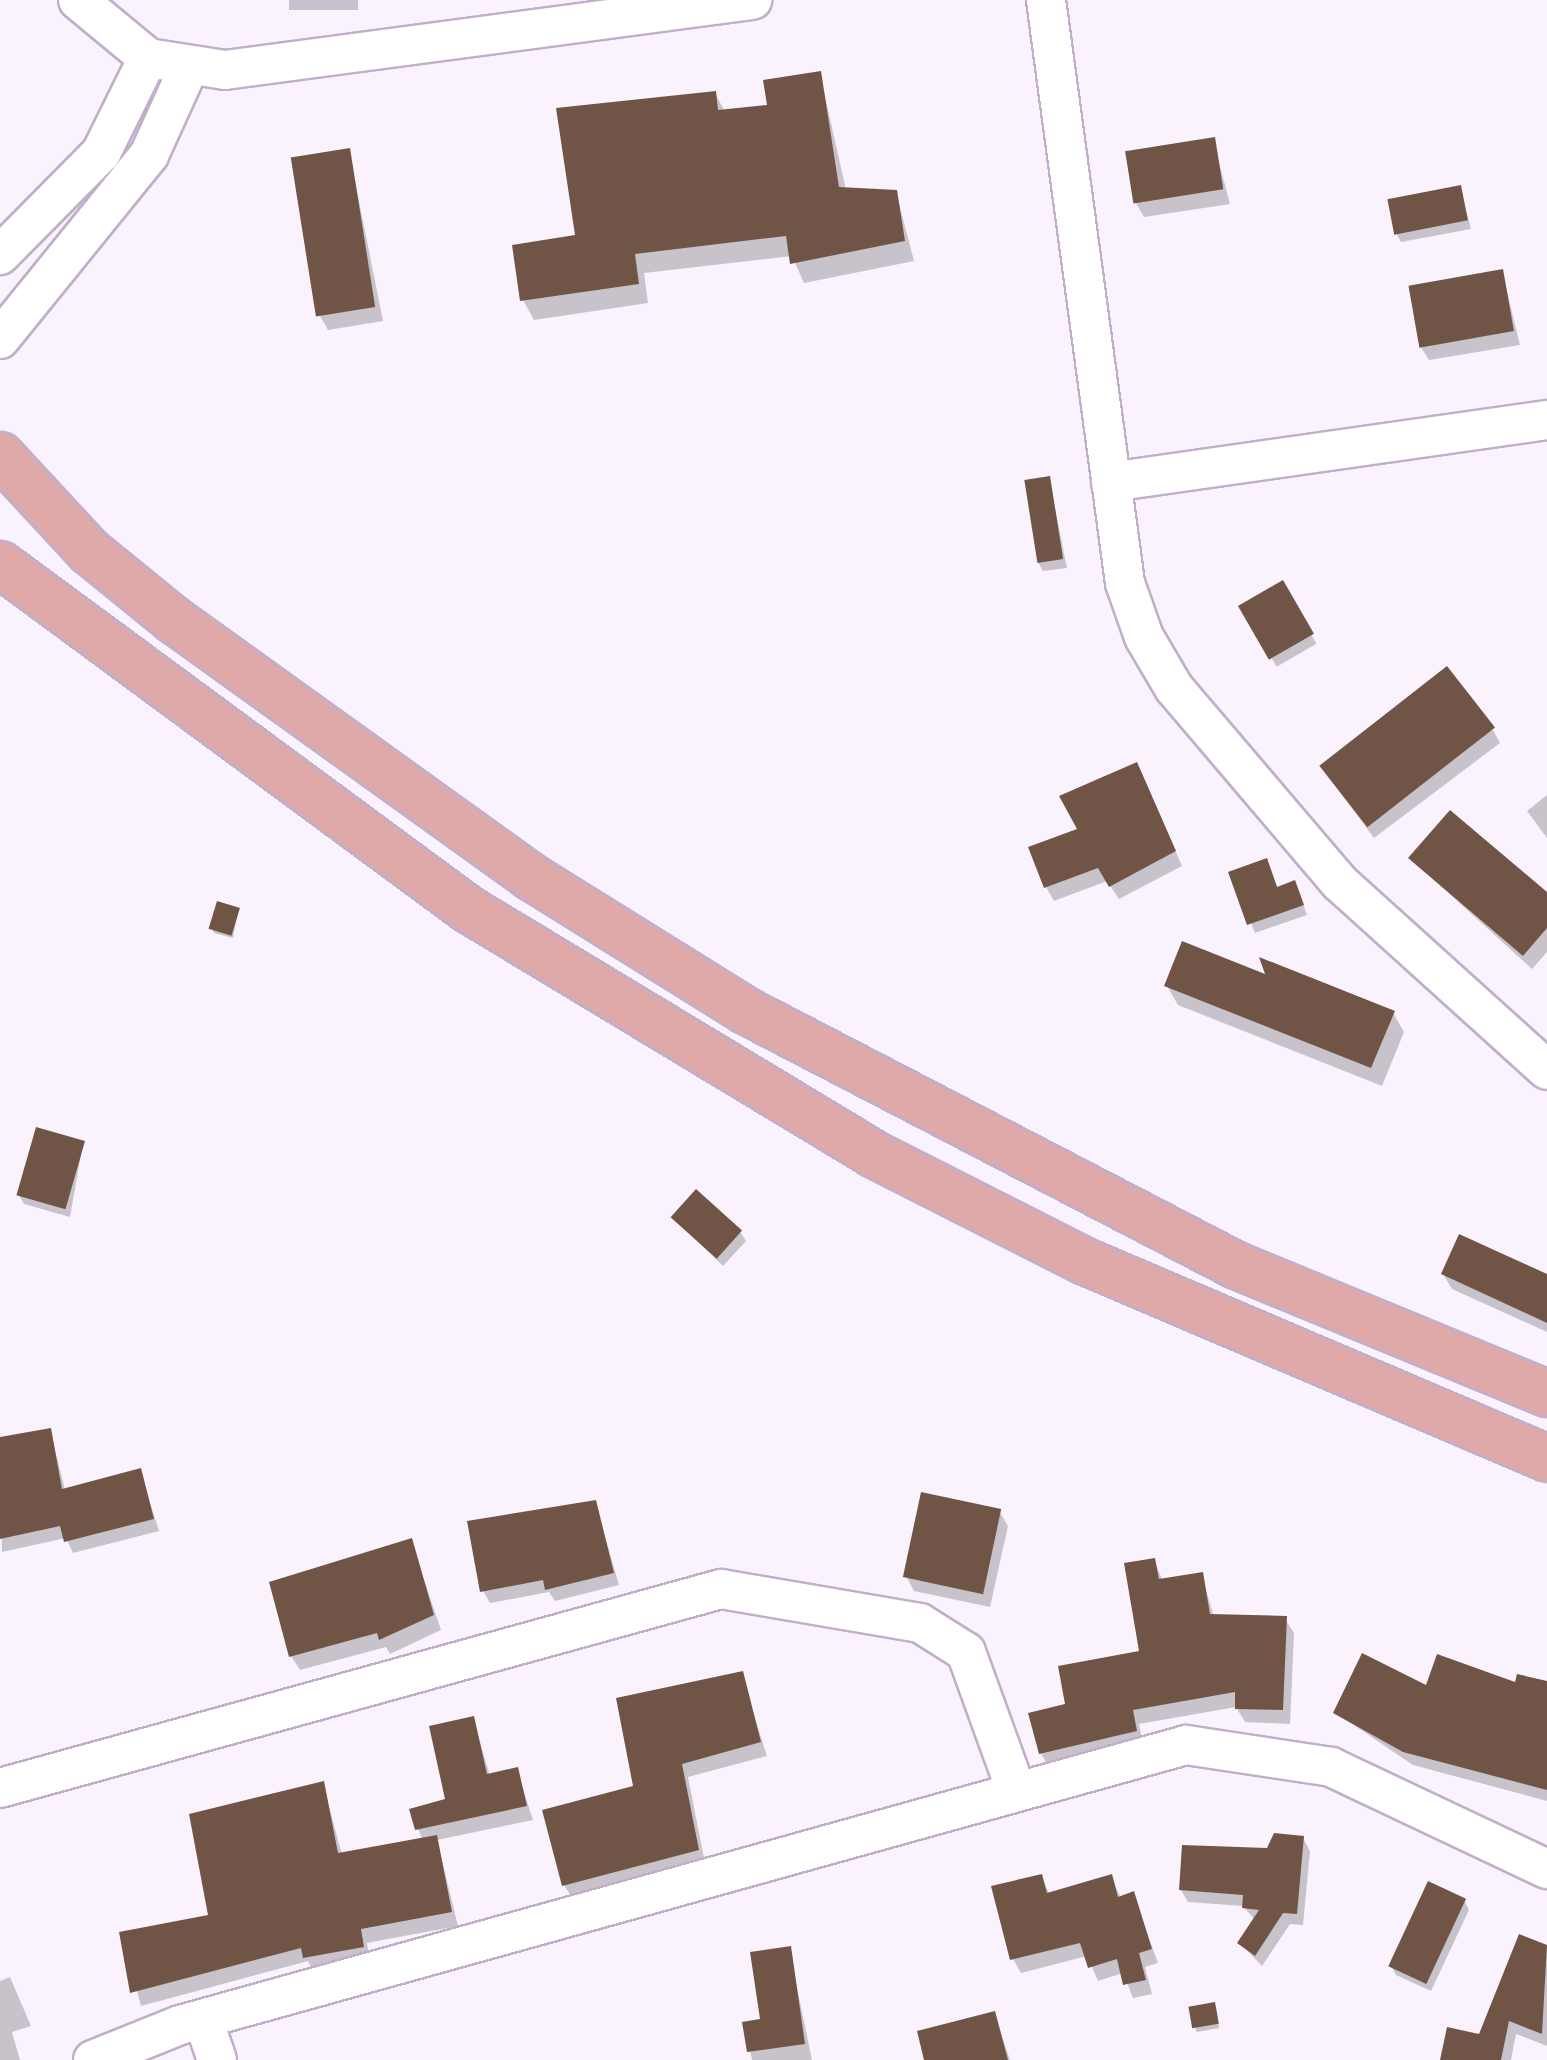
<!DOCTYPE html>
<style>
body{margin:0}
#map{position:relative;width:1547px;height:2060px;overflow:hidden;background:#faf3fe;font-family:"Playfair Display",serif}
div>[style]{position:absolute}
.shadow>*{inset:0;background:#0003;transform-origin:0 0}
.building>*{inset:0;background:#705547;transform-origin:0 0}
.roads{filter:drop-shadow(2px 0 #c1afca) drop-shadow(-2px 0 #c1afca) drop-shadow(0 2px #c1afca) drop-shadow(0 -2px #c1afca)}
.minor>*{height:38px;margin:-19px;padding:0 19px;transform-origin:19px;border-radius:19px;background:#fff}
.major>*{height:45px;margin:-22.5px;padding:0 22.5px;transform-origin:22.5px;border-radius:22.5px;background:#e0a9a9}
span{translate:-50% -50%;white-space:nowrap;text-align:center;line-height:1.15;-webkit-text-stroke:10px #fff;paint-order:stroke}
</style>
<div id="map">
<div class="shadow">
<i style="left:289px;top:0;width:69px;height:10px"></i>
<i style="clip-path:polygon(820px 74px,846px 190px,896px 192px,914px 261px,804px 283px,792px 256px,644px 273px,648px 303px,534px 320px,523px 300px,715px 93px,725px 112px,770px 107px)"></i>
<i style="clip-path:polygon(1213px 140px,1230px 204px,1144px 217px,1136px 203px)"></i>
<i style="clip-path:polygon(349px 151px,383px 321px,328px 330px,320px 316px)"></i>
<i style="clip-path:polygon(1460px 187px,1471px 229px,1401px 242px,1396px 233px)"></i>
<i style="clip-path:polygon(1502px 271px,1520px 345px,1429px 360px,1420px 346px)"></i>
<i style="clip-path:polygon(1049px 478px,1067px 568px,1043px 571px,1038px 562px)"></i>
<i style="left:1282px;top:584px;width:69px;height:46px;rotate:60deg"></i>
<i style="clip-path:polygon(1493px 730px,1500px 743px,1374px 838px,1331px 780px)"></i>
<i style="clip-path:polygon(1144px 779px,1182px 866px,1119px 899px,1107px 881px,1054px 901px,1046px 887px,1080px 830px)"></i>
<i style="clip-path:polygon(1547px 795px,1547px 838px,1527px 811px)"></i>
<i style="clip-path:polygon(1411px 859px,1547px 896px,1547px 952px,1532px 969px)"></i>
<i style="clip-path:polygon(1271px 870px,1278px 889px,1299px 892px,1307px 915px,1255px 933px,1231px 873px)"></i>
<i style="clip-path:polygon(238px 910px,233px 938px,214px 933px,212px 929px)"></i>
<i style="clip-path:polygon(1269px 978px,1393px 1013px,1404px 1032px,1382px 1086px,1178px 1005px,1167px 986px)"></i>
<i style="clip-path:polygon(83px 1143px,70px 1217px,24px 1204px,19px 1195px)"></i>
<i style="clip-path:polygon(673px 1217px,740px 1232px,746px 1241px,723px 1266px)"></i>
<i style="clip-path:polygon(1443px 1274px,1547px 1277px,1547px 1332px,1452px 1289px)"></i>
<i style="clip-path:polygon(50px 1430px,65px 1490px,140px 1471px,159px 1531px,73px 1553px,66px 1538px,2px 1552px,0 1439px)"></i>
<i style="clip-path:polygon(595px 1502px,619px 1585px,555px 1601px,549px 1592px,490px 1603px,483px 1591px)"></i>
<i style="clip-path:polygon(999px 1511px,1008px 1526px,990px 1607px,914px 1591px,906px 1576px)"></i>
<i style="clip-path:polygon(411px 1541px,441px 1630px,390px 1654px,386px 1647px,300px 1670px,291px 1656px)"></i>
<i style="clip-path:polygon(1154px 1561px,1163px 1581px,1201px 1574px,1214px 1617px,1285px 1619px,1294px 1633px,1290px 1724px,1245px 1722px,1236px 1707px,1139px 1724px,1143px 1745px,1049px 1768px,1041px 1753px,1068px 1706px,1142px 1653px)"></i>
<i style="clip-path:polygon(741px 1674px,767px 1756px,688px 1777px,705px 1863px,572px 1898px,564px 1885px)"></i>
<i style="clip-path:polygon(1547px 1684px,1547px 1801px,1413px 1765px,1336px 1713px,1428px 1688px)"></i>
<i style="clip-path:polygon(473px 1719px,490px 1776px,517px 1770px,533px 1820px,437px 1840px,458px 1926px,367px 1943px,370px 1961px,313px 1971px,308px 1961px,141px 2006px,122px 1934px,210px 1917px,323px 1784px,342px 1855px,423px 1840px,418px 1829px,448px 1800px)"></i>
<i style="clip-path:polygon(1303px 1838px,1310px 1851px,1303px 1925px,1290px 1924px,1262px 1966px,1240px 1943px,1255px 1920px,1243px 1906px,1188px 1902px,1181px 1890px)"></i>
<i style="clip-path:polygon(1041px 1877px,1050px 1895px,1111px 1877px,1121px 1898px,1133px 1894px,1158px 1963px,1145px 1967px,1152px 1994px,1133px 1998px,1123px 1973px,1098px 1981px,1087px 1956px,1021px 1973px,1013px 1959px)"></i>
<i style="clip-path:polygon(1464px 1900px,1469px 1910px,1431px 1991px,1396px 1975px,1391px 1966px)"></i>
<i style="clip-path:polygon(1520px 1937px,1547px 1947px,1547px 2046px,1516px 2034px,1511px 2060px,1442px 2060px,1481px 2037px)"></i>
<i style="clip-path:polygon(789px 1949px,812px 2060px,752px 2060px,745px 2024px,763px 2021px)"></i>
<i style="clip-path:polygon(10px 1977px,31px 2026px,12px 2032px,20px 2060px,0 2060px,0 1981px)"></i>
<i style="clip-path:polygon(1216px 2008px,1219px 2028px,1197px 2032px,1195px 2029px)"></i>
<i style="clip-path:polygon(994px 2013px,1010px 2060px,927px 2060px)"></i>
</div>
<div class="building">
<i style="clip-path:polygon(821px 71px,839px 187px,897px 190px,905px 241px,790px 264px,786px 236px,635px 254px,639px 284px,520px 301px,512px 245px,575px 235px,556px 108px,716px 91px,718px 110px,767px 105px,763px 80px)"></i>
<i style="left:1215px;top:137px;width:53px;height:91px;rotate:81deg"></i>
<i style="left:350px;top:148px;width:161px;height:60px;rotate:81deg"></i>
<i style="left:1461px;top:185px;width:36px;height:75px;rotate:79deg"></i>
<i style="left:1503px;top:269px;width:63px;height:96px;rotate:80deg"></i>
<i style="left:1050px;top:476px;width:84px;height:26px;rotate:81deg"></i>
<i style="left:1283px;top:580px;width:62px;height:52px;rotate:60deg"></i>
<i style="left:1447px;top:666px;width:78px;height:162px;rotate:52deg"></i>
<i style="clip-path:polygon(1137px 762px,1176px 851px,1109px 887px,1098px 868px,1044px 888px,1028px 847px,1077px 829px,1059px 796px)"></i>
<i style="clip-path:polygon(1450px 810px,1547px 892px,1547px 928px,1523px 956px,1408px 858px)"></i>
<i style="clip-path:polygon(1267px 858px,1277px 887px,1295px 880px,1304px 905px,1247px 925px,1228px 872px)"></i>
<i style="left:217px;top:901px;width:24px;height:29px;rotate:17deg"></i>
<i style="clip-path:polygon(1182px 941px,1265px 974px,1259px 957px,1395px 1011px,1371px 1068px,1164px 986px)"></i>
<i style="left:36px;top:1127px;width:51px;height:71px;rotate:16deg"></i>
<i style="left:696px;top:1189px;width:62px;height:38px;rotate:42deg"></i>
<i style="clip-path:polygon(1459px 1234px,1547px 1274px,1547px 1323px,1441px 1274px)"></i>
<i style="clip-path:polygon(51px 1428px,62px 1489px,141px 1468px,154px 1519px,64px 1542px,60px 1526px,0 1539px,0 1437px)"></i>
<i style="left:921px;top:1492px;width:82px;height:87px;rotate:12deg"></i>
<i style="clip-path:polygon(596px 1500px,614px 1573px,545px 1590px,543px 1580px,480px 1592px,467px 1521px)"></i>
<i style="clip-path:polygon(412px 1538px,434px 1615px,379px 1640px,377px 1633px,289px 1657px,269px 1582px)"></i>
<i style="clip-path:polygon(1155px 1558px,1159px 1579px,1203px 1572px,1210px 1614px,1287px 1616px,1283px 1710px,1235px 1709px,1235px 1692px,1133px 1710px,1137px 1731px,1039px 1754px,1028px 1713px,1065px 1704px,1058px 1666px,1139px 1651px,1124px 1563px)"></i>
<i style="clip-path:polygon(1362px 1653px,1426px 1685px,1437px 1654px,1515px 1682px,1517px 1674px,1547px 1681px,1547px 1790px,1403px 1752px,1333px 1713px)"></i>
<i style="clip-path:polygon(743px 1671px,761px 1742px,682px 1764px,699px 1850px,562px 1886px,542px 1810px,633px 1786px,616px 1698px)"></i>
<i style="clip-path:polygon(474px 1716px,487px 1774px,518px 1767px,527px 1806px,415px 1830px,409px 1809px,445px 1799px,429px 1726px)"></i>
<i style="clip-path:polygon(324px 1781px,338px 1853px,437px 1835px,452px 1912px,361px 1929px,364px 1947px,303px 1958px,301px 1948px,130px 1993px,119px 1932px,208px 1915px,189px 1814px)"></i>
<i style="clip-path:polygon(1274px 1833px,1304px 1836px,1297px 1914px,1283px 1913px,1255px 1956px,1237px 1943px,1259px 1910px,1242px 1908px,1243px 1895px,1179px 1890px,1182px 1845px,1267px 1848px)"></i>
<i style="clip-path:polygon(1042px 1874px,1047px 1893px,1112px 1874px,1118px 1897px,1134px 1891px,1152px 1949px,1139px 1953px,1146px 1980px,1123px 1985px,1117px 1959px,1088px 1968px,1080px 1943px,1010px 1960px,991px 1886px)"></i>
<i style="left:1428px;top:1881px;width:42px;height:94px;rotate:25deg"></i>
<i style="clip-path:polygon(1519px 1934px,1547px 1945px,1542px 2034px,1509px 2021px,1501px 2060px,1440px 2060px,1447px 2027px,1479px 2034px)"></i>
<i style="clip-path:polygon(791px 1946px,805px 2044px,747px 2052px,742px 2022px,760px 2019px,750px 1952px)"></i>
<i style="left:1215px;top:2002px;width:22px;height:27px;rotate:80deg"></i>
<i style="clip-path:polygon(995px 2011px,1008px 2060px,924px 2060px,917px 2031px)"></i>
</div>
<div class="roads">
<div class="minor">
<i style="left:78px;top:0;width:91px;rotate:39.6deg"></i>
<i style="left:148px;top:58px;width:78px;rotate:8.9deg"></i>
<i style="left:225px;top:70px;width:532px;rotate:-7.57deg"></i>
<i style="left:1046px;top:0;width:588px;rotate:82.28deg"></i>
<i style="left:1125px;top:583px;width:57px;rotate:70.6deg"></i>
<i style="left:1144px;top:637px;width:59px;rotate:59.5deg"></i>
<i style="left:1174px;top:688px;width:255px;rotate:49.6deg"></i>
<i style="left:1339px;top:882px;width:280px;rotate:42.1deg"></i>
<i style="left:0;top:255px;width:144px;rotate:-45.3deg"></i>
<i style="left:101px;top:153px;width:106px;rotate:-63.7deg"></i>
<i style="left:0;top:339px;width:237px;rotate:-51deg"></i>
<i style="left:149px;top:155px;width:94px;rotate:-65.6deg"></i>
<i style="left:1111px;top:482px;width:440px;rotate:-8.1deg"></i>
<i style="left:0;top:1788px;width:748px;rotate:-15.43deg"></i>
<i style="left:721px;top:1589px;width:202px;rotate:9.7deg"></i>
<i style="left:920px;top:1623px;width:54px;rotate:32.2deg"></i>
<i style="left:966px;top:1652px;width:144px;rotate:70.1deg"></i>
<i style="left:203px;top:2019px;width:43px;rotate:71.1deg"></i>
<i style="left:93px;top:2060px;width:94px;rotate:-21.9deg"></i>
<i style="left:180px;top:2025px;width:1044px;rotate:-15.55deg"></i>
<i style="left:1186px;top:1745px;width:147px;rotate:8.6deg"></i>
<i style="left:1331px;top:1767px;width:239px;rotate:25.3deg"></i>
</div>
<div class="major">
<i style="left:0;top:455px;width:131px;rotate:47.2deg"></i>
<i style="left:89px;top:551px;width:109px;rotate:39.1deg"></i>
<i style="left:174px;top:620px;width:438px;rotate:35.7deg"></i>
<i style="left:530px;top:876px;width:253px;rotate:31.9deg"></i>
<i style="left:745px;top:1010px;width:553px;rotate:27.45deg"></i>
<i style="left:1236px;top:1265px;width:336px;rotate:22.4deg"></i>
<i style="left:0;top:564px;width:581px;rotate:36.4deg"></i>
<i style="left:468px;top:909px;width:472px;rotate:31.1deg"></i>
<i style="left:872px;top:1153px;width:239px;rotate:26.9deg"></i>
<i style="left:1085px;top:1261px;width:502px;rotate:23.09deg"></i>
</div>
</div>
</div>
